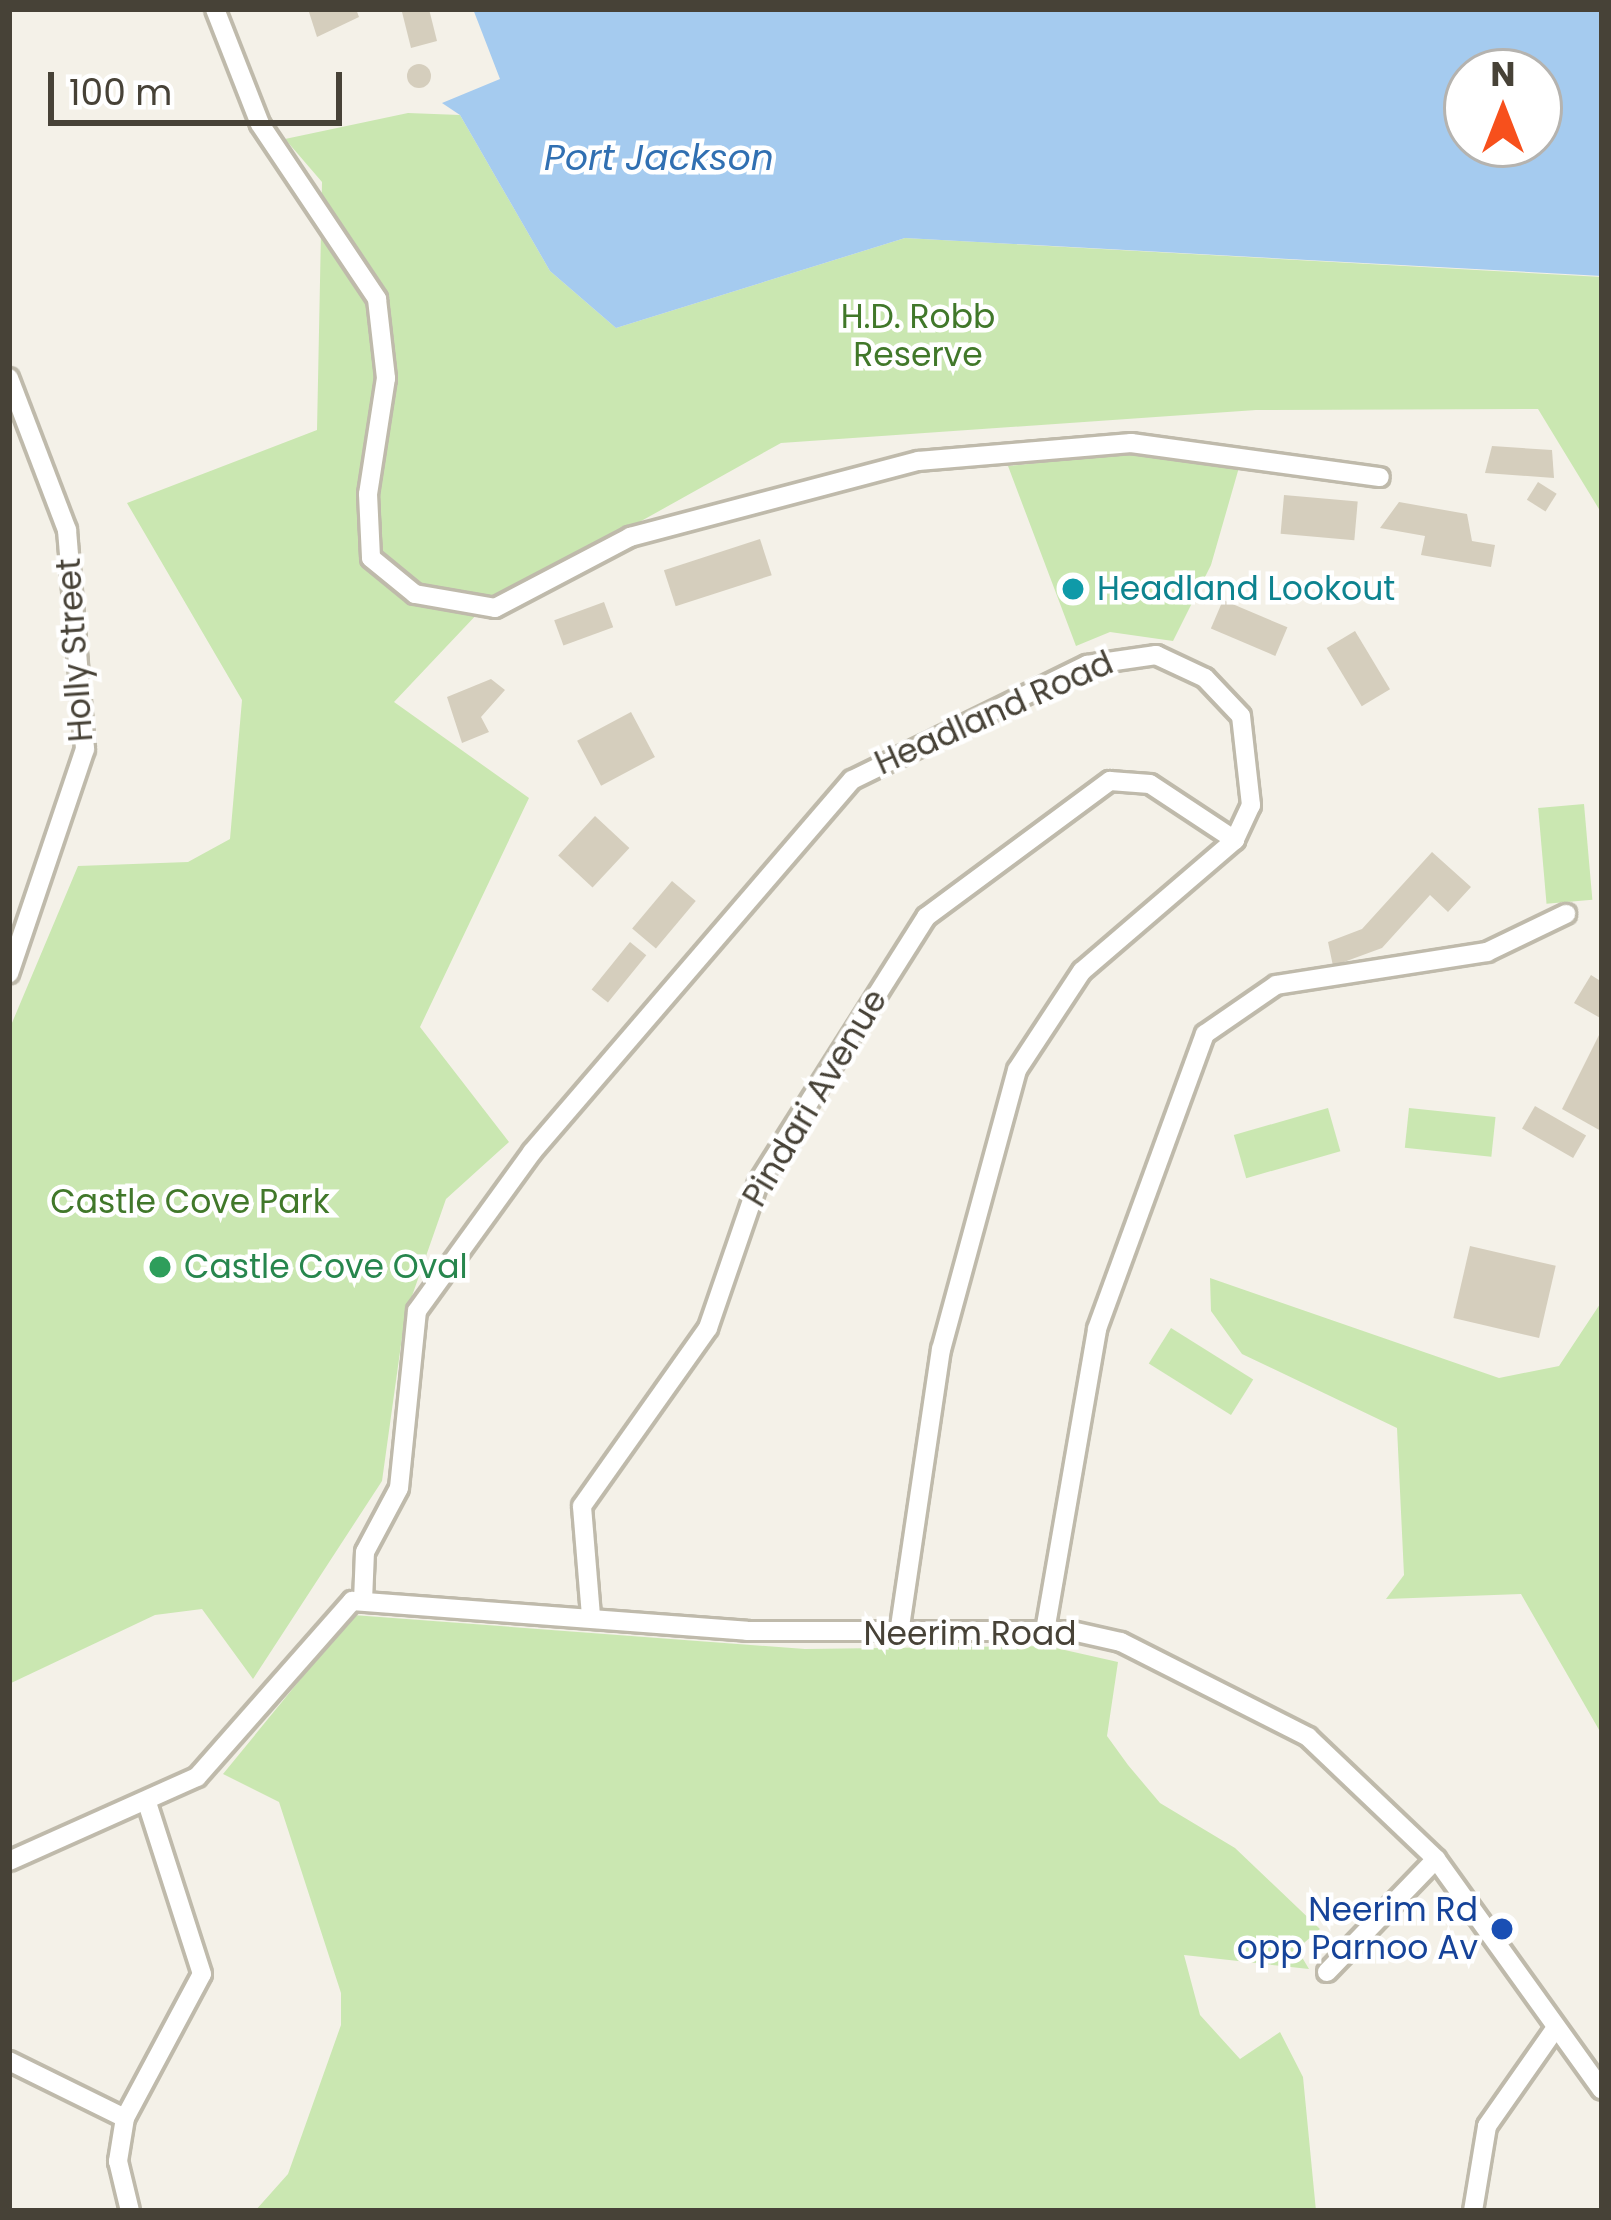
<!DOCTYPE html>
<style>
body{margin:0}
#map{position:relative;width:1611px;height:2220px;overflow:hidden;background:#f4f1e8;font-family:Poppins,sans-serif}
div>[style]{position:absolute}
.green>*{inset:0;background:#cae7b1;transform-origin:0 0}
.water>*{inset:0;background:#a5cbef}
.building>*{inset:0;background:#d5cebd;transform-origin:0 0}
.round{border-radius:50%}
.roads{filter:drop-shadow(3px 0 #bfbaab) drop-shadow(-3px 0 #bfbaab) drop-shadow(0 3px #bfbaab) drop-shadow(0 -3px #bfbaab)}
.street>*{height:18px;margin:-9px;padding:0 9px;transform-origin:9px;border-radius:9px;background:#fff}
.dots>*{width:33px;height:33px;translate:-50% -50%;box-sizing:border-box;border:6px solid #fff;border-radius:50%}
span{translate:-50% -50%;white-space:nowrap;text-align:center;line-height:1.15;-webkit-text-stroke:9px #fff;paint-order:stroke}
.park-label{font-size:33px;color:#41782a}
.culture-label{font-size:33px;color:#0d838f}
.left{translate:0 -50%;text-align:left}
.street-label{font-size:33px;color:#474237}
.leisure-label{font-size:33px;color:#27864d}
.transit-label{font-size:33px;color:#164399}
.right{translate:-100% -50%;text-align:right}
.water-label{font-size:36px;color:#3170b2;font-style:italic}
.frame{position:absolute;inset:0;border:12px solid #474237;pointer-events:none}
.north{position:absolute;left:1443px;top:48px;width:120px;height:120px;box-sizing:border-box;background:#fff;border:3px solid #b5b3af;border-radius:50%;rotate:0deg;font-size:33px;font-weight:700;line-height:48px;text-align:center;color:#474237}
.north::after{content:'';display:block;margin:auto;width:42px;height:54px;background:#f7501c;clip-path:polygon(50% 0,100% 100%,50% 72%,0 100%)}
.scale{position:absolute;left:48px;top:72px;width:294px;height:54px;box-sizing:border-box;border:6px solid #474237;border-top:0;padding-left:15px;font-size:36px;line-height:42px;white-space:nowrap;color:#474237;-webkit-text-stroke:9px #fff;paint-order:stroke}
</style>
<div id="map">
<div class="green">
<i style="clip-path:polygon(408px 113px,460px 115px,550px 271px,616px 328px,905px 238px,1602px 277px,1602px 514px,1538px 409px,1256px 410px,781px 443px,480px 611px,394px 702px,529px 798px,420px 1027px,509px 1142px,446px 1199px,405px 1316px,382px 1481px,253px 1679px,202px 1609px,155px 1615px,9px 1684px,9px 1030px,78px 866px,188px 862px,230px 839px,242px 700px,127px 503px,317px 430px,322px 182px,285px 139px)"></i>
<i style="clip-path:polygon(1134px 453px,1240px 464px,1211px 565px,1173px 641px,1110px 632px,1076px 646px,1008px 466px)"></i>
<i style="left:1584px;top:804px;width:96px;height:46px;rotate:85deg"></i>
<i style="left:1328px;top:1108px;width:45px;height:98px;rotate:74deg"></i>
<i style="left:1409px;top:1108px;width:87px;height:40px;rotate:6deg"></i>
<i style="clip-path:polygon(1210px 1278px,1499px 1378px,1559px 1366px,1602px 1301px,1602px 1735px,1521px 1594px,1386px 1599px,1404px 1575px,1397px 1428px,1242px 1354px,1211px 1311px)"></i>
<i style="left:1171px;top:1328px;width:97px;height:42px;rotate:32deg"></i>
<i style="clip-path:polygon(353px 1615px,805px 1649px,1047px 1646px,1118px 1662px,1107px 1736px,1128px 1765px,1160px 1803px,1235px 1848px,1320px 1929px,1297px 1949px,1309px 1969px,1184px 1955px,1200px 2015px,1240px 2059px,1280px 2032px,1303px 2077px,1316px 2211px,255px 2211px,288px 2174px,341px 2025px,341px 1993px,279px 1802px,223px 1774px)"></i>
</div>
<div class="water">
<i style="clip-path:polygon(evenodd,473px 9px,1602px 9px,1602px 276px,905px 238px,616px 328px,550px 271px,460px 115px,442px 103px,500px 79px,473px 9px,1467px 72px,1539px 72px,1539px 144px,1467px 144px,1467px 72px)"></i>
</div>
<div class="building">
<i style="clip-path:polygon(308px 9px,356px 9px,359px 17px,317px 37px)"></i>
<i style="clip-path:polygon(413px 9px,429px 9px,437px 41px,411px 48px,402px 12px)"></i>
<i class="round" style="left:407px;top:64px;width:24px;height:24px"></i>
<i style="clip-path:polygon(1492px 446px,1552px 450px,1554px 478px,1485px 473px)"></i>
<i style="left:1538px;top:482px;width:22px;height:21px;rotate:32deg"></i>
<i style="left:1284px;top:495px;width:74px;height:39px;rotate:5deg"></i>
<i style="clip-path:polygon(1399px 502px,1467px 514px,1472px 541px,1495px 545px,1491px 567px,1421px 555px,1425px 536px,1380px 528px)"></i>
<i style="left:760px;top:539px;width:38px;height:101px;rotate:72deg"></i>
<i style="left:1223px;top:600px;width:70px;height:31px;rotate:23deg"></i>
<i style="left:604px;top:602px;width:27px;height:53px;rotate:70deg"></i>
<i style="left:1355px;top:631px;width:68px;height:33px;rotate:59deg"></i>
<i style="clip-path:polygon(491px 679px,505px 690px,481px 717px,489px 732px,462px 743px,447px 697px)"></i>
<i style="left:631px;top:712px;width:51px;height:61px;rotate:62deg"></i>
<i style="left:595px;top:816px;width:47px;height:54px;rotate:43deg"></i>
<i style="clip-path:polygon(1432px 852px,1471px 887px,1448px 912px,1430px 895px,1382px 948px,1333px 966px,1328px 942px,1362px 929px)"></i>
<i style="left:672px;top:881px;width:31px;height:62px;rotate:40deg"></i>
<i style="left:630px;top:942px;width:21px;height:61px;rotate:39deg"></i>
<i style="clip-path:polygon(1591px 975px,1602px 982px,1602px 1019px,1574px 1003px)"></i>
<i style="clip-path:polygon(1602px 1029px,1602px 1129px,1601px 1131px,1562px 1109px)"></i>
<i style="left:1535px;top:1106px;width:59px;height:26px;rotate:30deg"></i>
<i style="left:1470px;top:1246px;width:88px;height:74px;rotate:13deg"></i>
</div>
<div class="roads">
<div class="street">
<i style="left:215px;top:9px;width:123px;rotate:68.6deg"></i>
<i style="left:260px;top:124px;width:211px;rotate:56.2deg"></i>
<i style="left:377px;top:299px;width:80px;rotate:83.5deg"></i>
<i style="left:386px;top:378px;width:117px;rotate:98.8deg"></i>
<i style="left:368px;top:494px;width:64px;rotate:87.3deg"></i>
<i style="left:371px;top:558px;width:57px;rotate:39.3deg"></i>
<i style="left:415px;top:594px;width:81px;rotate:9.9deg"></i>
<i style="left:495px;top:608px;width:153px;rotate:-27.7deg"></i>
<i style="left:630px;top:537px;width:298px;rotate:-14.8deg"></i>
<i style="left:918px;top:461px;width:214px;rotate:-4.8deg"></i>
<i style="left:1131px;top:443px;width:251px;rotate:7.8deg"></i>
<i style="left:9px;top:378px;width:163px;rotate:69.1deg"></i>
<i style="left:67px;top:530px;width:220px;rotate:85.3deg"></i>
<i style="left:85px;top:749px;width:237px;rotate:108.7deg"></i>
<i style="left:363px;top:1601px;width:49px;rotate:-87.7deg"></i>
<i style="left:365px;top:1552px;width:72px;rotate:-62deg"></i>
<i style="left:399px;top:1488px;width:178px;rotate:-84.2deg"></i>
<i style="left:417px;top:1311px;width:196px;rotate:-54.1deg"></i>
<i style="left:532px;top:1152px;width:491px;rotate:-49.3deg"></i>
<i style="left:852px;top:780px;width:262px;rotate:-26.1deg"></i>
<i style="left:1087px;top:665px;width:70px;rotate:-8.2deg"></i>
<i style="left:1156px;top:655px;width:54px;rotate:25.1deg"></i>
<i style="left:1205px;top:678px;width:52px;rotate:46.5deg"></i>
<i style="left:1241px;top:716px;width:90px;rotate:83.6deg"></i>
<i style="left:1251px;top:805px;width:38px;rotate:115deg"></i>
<i style="left:1235px;top:840px;width:201px;rotate:139.4deg"></i>
<i style="left:1082px;top:971px;width:118px;rotate:123.3deg"></i>
<i style="left:1017px;top:1070px;width:289px;rotate:105.2deg"></i>
<i style="left:941px;top:1349px;width:287px;rotate:98.4deg"></i>
<i style="left:591px;top:1616px;width:110px;rotate:-94.7deg"></i>
<i style="left:582px;top:1506px;width:218px;rotate:-54.7deg"></i>
<i style="left:708px;top:1328px;width:153px;rotate:-71deg"></i>
<i style="left:758px;top:1183px;width:315px;rotate:-57.7deg"></i>
<i style="left:926px;top:917px;width:229px;rotate:-36.5deg"></i>
<i style="left:1110px;top:781px;width:40px;rotate:4.3deg"></i>
<i style="left:1150px;top:784px;width:102px;rotate:33.4deg"></i>
<i style="left:1045px;top:1631px;width:306px;rotate:-80.2deg"></i>
<i style="left:1097px;top:1329px;width:314px;rotate:-69.9deg"></i>
<i style="left:1205px;top:1034px;width:86px;rotate:-34.6deg"></i>
<i style="left:1276px;top:985px;width:214px;rotate:-8.9deg"></i>
<i style="left:1487px;top:952px;width:88px;rotate:-25.7deg"></i>
<i style="left:9px;top:1861px;width:206px;rotate:-24.1deg"></i>
<i style="left:197px;top:1777px;width:235px;rotate:-48.6deg"></i>
<i style="left:352px;top:1601px;width:396px;rotate:4.3deg"></i>
<i style="left:747px;top:1631px;width:325px"></i>
<i style="left:1072px;top:1631px;width:50px;rotate:12.7deg"></i>
<i style="left:1121px;top:1642px;width:210px;rotate:26.9deg"></i>
<i style="left:1308px;top:1737px;width:177px;rotate:43.6deg"></i>
<i style="left:1436px;top:1859px;width:284px;rotate:54.3deg"></i>
<i style="left:1327px;top:1972px;width:157px;rotate:-46deg"></i>
<i style="left:9px;top:2061px;width:129px;rotate:26.2deg"></i>
<i style="left:125px;top:2118px;width:44px;rotate:99.2deg"></i>
<i style="left:118px;top:2161px;width:51px;rotate:76.5deg"></i>
<i style="left:125px;top:2118px;width:163px;rotate:-61.9deg"></i>
<i style="left:202px;top:1974px;width:180px;rotate:-107.8deg"></i>
<i style="left:1473px;top:2211px;width:86px;rotate:-80.6deg"></i>
<i style="left:1487px;top:2126px;width:118px;rotate:-55deg"></i>
</div>
</div>
<div class="dots">
<i style="left:1073px;top:589px;background:#0f9aa8"></i>
<i style="left:160px;top:1267px;background:#2e9e5b"></i>
<i style="left:1502px;top:1929px;background:#1a4fb4"></i>
</div>
<div class="park-label">
<span style="left:918px;top:336px">H.D. Robb<br>Reserve</span>
<span style="left:190px;top:1202px">Castle Cove Park</span>
</div>
<div class="culture-label">
<span class="left" style="left:1097px;top:589px">Headland Lookout</span>
</div>
<div class="street-label">
<span style="left:75px;top:650px;rotate:-94deg">Holly Street</span>
<span style="left:994px;top:713px;rotate:-24deg">Headland Road</span>
<span style="left:815px;top:1098px;rotate:-59deg">Pindari Avenue</span>
<span style="left:970px;top:1634px">Neerim Road</span>
</div>
<div class="leisure-label">
<span class="left" style="left:184px;top:1267px">Castle Cove Oval</span>
</div>
<div class="transit-label">
<span class="right" style="left:1478px;top:1929px">Neerim Rd<br>opp Parnoo Av</span>
</div>
<div class="water-label">
<span style="left:659px;top:158px">Port Jackson</span>
</div>
<div class="frame"></div>
<div class="north">N</div>
<div class="scale">100 m</div>
</div>
